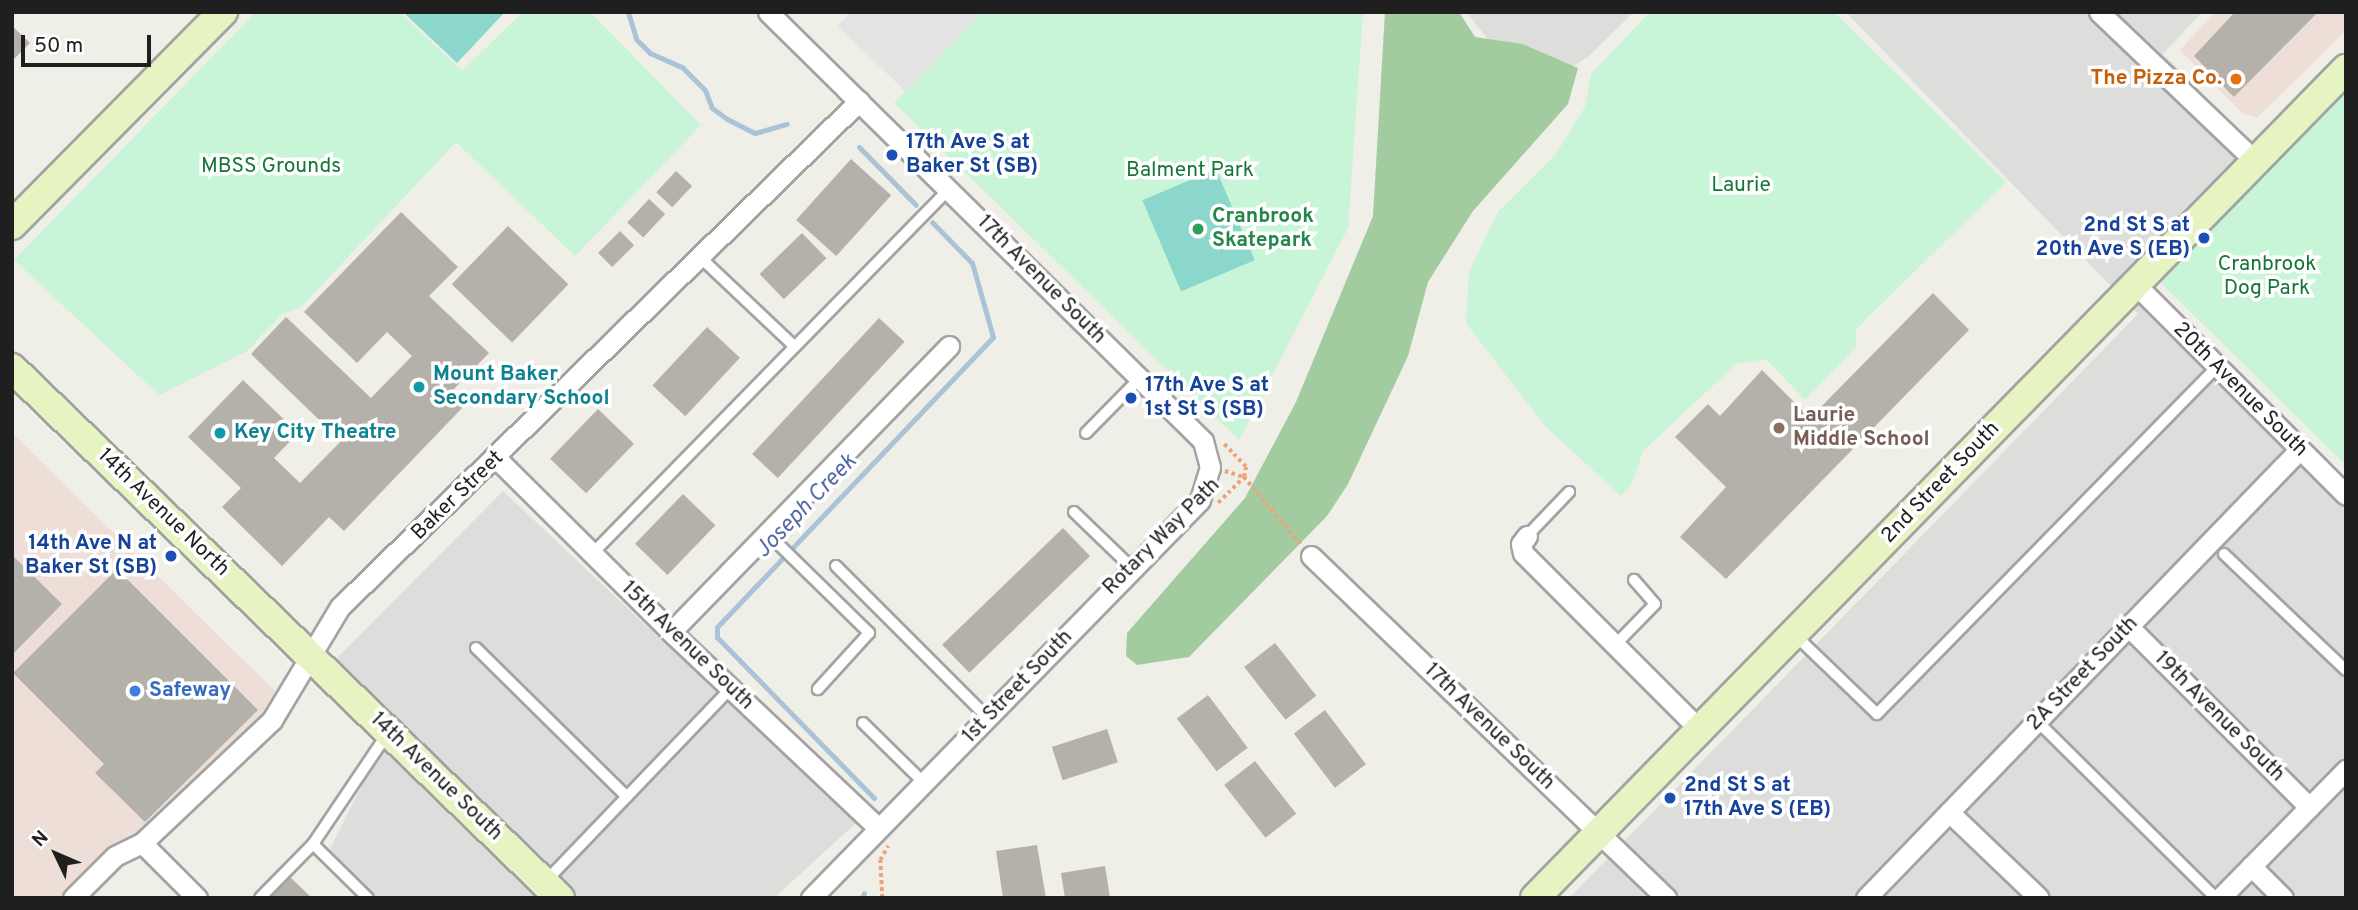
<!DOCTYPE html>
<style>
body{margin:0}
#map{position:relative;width:2358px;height:910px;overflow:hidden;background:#efeee7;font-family:Overpass,sans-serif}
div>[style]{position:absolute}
.residential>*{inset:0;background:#dddddc}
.commercial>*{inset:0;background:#eeded8}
.forest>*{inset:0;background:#a2cb9f}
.park>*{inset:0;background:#c8f5d7}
.pitch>*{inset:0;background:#8cd7cc;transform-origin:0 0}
.parking>*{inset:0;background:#e3e3e3}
.stream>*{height:5px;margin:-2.5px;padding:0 2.5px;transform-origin:2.5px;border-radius:2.5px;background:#abc3d9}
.building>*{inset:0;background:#b4b1aa;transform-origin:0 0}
.path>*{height:3.5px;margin-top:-1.75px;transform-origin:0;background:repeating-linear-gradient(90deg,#eda27a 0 3.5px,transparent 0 7px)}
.roads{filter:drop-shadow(2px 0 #a3a3a3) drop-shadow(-2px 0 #a3a3a3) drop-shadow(0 2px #a3a3a3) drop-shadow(0 -2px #a3a3a3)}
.lane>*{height:10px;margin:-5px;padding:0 5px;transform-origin:5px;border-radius:5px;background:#fff}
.street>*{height:19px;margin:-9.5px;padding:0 9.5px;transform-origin:9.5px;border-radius:9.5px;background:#fff}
.secondary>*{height:28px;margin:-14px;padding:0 14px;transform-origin:14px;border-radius:14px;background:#e5f4c0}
.dots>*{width:19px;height:19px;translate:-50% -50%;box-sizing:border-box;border:4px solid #fff;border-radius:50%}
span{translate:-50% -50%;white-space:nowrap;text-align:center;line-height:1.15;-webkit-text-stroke:7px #fff;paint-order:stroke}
.food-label{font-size:21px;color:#c56008;font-weight:700}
.right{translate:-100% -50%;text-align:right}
.transit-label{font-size:21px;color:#164399;font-weight:700}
.left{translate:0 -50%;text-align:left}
.park-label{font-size:21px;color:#167535}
.leisure-label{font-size:21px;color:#27864d;font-weight:700}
.street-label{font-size:21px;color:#1f1f1f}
.culture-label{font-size:21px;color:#0d838f;font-weight:700}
.education-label{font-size:21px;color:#785e54;font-weight:700}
.shop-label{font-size:21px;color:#366cbe;font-weight:700}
.water-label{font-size:23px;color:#5469a7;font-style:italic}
.frame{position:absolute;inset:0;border:14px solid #1f1f1f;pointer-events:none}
.north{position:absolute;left:21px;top:819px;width:70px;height:70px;-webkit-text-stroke:5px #fff;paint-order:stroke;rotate:314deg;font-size:19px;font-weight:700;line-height:28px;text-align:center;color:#1f1f1f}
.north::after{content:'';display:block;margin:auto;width:24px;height:32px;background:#1f1f1f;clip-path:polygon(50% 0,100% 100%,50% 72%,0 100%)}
.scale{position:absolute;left:21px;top:35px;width:130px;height:32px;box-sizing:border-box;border:4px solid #1f1f1f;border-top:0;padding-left:9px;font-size:21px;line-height:24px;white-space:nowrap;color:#1f1f1f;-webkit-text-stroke:5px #fff;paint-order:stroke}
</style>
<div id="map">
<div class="residential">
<i style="clip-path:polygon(1466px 12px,1634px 12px,1589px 56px,1558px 76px,1523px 82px)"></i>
<i style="clip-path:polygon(1846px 12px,2202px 12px,2163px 54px,2268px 159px,2137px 292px,2346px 496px,2346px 898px,1569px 898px,2138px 314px)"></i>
<i style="clip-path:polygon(503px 491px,856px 823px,774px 898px,375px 898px,329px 851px,389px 731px,337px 658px)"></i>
</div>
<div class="commercial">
<i style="clip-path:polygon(2215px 12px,2346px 12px,2346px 30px,2257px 118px,2242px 113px,2180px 50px)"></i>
<i style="clip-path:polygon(12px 433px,280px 696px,148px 830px,111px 847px,62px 898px,12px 898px)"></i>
</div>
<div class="forest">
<i style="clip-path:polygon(1385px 12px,1459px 12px,1475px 37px,1522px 44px,1578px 68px,1568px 104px,1473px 211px,1428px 282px,1408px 356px,1348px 484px,1327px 516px,1189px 657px,1137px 665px,1126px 656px,1127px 633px,1245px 498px,1296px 402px,1373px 216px)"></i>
</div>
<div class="park">
<i style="clip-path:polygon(256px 12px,400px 12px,462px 71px,523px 12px,591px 13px,701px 125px,575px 256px,456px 142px,300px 308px,282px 314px,247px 351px,159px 395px,14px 260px)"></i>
<i style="clip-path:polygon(983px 12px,1363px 12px,1348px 228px,1239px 440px,894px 103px)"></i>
<i style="clip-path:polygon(1650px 12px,1834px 12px,2006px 182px,1867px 318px,1856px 330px,1856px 347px,1805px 400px,1766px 359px,1736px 364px,1643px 451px,1632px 484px,1621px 496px,1544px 425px,1466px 323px,1469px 272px,1498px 212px,1556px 154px,1585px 107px,1591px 74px)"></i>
<i style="clip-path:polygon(2346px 82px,2346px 465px,2157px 279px)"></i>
</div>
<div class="pitch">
<i style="clip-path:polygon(403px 12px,505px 12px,457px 63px)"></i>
<i style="left:1216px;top:169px;width:99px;height:80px;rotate:67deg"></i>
</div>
<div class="parking">
<i style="clip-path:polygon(850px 12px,983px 12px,906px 92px,838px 26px)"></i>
</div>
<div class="stream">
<i style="left:628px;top:12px;width:28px;rotate:73deg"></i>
<i style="left:636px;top:39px;width:20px;rotate:45deg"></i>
<i style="left:650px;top:53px;width:36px;rotate:24deg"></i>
<i style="left:683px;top:68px;width:31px;rotate:45deg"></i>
<i style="left:705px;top:90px;width:19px;rotate:69deg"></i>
<i style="left:712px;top:108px;width:19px;rotate:36deg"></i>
<i style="left:727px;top:119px;width:31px;rotate:27deg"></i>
<i style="left:755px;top:133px;width:33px;rotate:-16deg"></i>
<i style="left:859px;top:147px;width:81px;rotate:45.5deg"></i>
<i style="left:874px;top:798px;width:225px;rotate:-134.3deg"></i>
<i style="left:717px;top:637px;width:10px;rotate:-90deg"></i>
<i style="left:717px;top:627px;width:400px;rotate:-46.4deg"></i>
<i style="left:993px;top:337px;width:77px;rotate:-105.8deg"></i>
<i style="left:972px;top:263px;width:57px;rotate:-134.3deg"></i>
<i style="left:862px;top:898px;width:5px;rotate:-68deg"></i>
</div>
<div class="building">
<i style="clip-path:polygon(2235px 12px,2318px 12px,2234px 97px,2194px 56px)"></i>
<i style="clip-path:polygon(12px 26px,30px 43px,12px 61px)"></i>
<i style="left:851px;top:159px;width:54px;height:82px;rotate:42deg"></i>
<i style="left:676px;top:171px;width:22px;height:29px;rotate:43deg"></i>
<i style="left:649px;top:199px;width:22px;height:32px;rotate:43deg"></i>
<i style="clip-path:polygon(401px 212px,458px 267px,429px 296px,489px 353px,449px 394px,463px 407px,344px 531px,329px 517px,282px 566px,222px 507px,241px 488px,188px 437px,243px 380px,298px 433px,274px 458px,300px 483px,341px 441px,251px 354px,286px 317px,371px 398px,412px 356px,387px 332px,357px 363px,304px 312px)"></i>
<i style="left:508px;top:226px;width:84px;height:81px;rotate:44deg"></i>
<i style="left:620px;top:231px;width:20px;height:31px;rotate:45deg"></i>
<i style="left:802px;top:233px;width:35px;height:59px;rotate:46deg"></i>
<i style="clip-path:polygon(1933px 293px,1969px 330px,1726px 579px,1680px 537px,1726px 487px,1675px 437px,1708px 404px,1720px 416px,1762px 370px,1810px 418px)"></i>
<i style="left:879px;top:318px;width:35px;height:186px;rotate:43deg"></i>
<i style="left:707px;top:327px;width:45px;height:80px;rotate:43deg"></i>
<i style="left:598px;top:409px;width:50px;height:69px;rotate:44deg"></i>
<i style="left:683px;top:494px;width:45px;height:69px;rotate:44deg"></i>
<i style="left:1063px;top:528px;width:39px;height:168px;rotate:46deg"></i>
<i style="clip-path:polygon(12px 555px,62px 604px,12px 655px)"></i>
<i style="clip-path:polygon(117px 569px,258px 710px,145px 822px,95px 773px,104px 764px,13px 673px)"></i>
<i style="left:1275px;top:643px;width:67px;height:39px;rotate:52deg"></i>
<i style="left:1208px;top:695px;width:66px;height:39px;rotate:53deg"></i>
<i style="left:1325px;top:710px;width:68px;height:39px;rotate:53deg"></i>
<i style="left:1107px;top:729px;width:35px;height:58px;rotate:72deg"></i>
<i style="left:1255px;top:761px;width:67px;height:39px;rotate:52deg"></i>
<i style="clip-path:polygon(1037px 845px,1046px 898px,1003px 898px,996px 851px)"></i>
<i style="clip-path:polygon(1105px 866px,1110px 898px,1065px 898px,1061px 873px)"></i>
<i style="clip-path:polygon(290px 877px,312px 898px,270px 898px)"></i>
</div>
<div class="path">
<i style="left:1225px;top:471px;width:20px;rotate:18deg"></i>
<i style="left:1244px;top:477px;width:88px;rotate:49.6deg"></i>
<i style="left:1218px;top:503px;width:37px;rotate:-45deg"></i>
<i style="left:1244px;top:477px;width:10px;rotate:-79deg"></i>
<i style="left:1246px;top:467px;width:33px;rotate:-134deg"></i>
<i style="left:882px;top:898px;width:38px;rotate:-93deg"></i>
<i style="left:880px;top:860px;width:16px;rotate:-60deg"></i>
</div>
<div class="roads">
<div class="lane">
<i style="left:701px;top:258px;width:129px;rotate:43.4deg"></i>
<i style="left:1086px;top:433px;width:77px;rotate:-45.5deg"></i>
<i style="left:1074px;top:512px;width:82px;rotate:44deg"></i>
<i style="left:767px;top:533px;width:143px;rotate:44.4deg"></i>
<i style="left:869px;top:633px;width:76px;rotate:132.3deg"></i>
<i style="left:1527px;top:536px;width:61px;rotate:-46.3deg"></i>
<i style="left:592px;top:554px;width:511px;rotate:-45.63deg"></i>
<i style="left:2224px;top:554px;width:168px;rotate:43.6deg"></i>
<i style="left:836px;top:566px;width:215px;rotate:45deg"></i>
<i style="left:1794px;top:634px;width:115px;rotate:43.9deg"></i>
<i style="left:1877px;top:714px;width:486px;rotate:-45.6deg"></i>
<i style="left:1615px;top:645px;width:57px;rotate:-45.7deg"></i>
<i style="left:1655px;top:604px;width:32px;rotate:-131deg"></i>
<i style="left:476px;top:648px;width:212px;rotate:44.6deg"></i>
<i style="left:2037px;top:721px;width:252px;rotate:44.7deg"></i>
<i style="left:863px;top:723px;width:86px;rotate:44.5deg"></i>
<i style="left:313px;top:844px;width:77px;rotate:44.5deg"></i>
<i style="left:545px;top:882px;width:269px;rotate:-46.2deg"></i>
<i style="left:260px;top:898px;width:76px;rotate:-45.5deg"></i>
<i style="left:313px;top:844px;width:134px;rotate:-56deg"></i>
</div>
<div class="street">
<i style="left:768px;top:12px;width:611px;rotate:44.6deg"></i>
<i style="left:1203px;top:441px;width:27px;rotate:75deg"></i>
<i style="left:1210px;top:467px;width:34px;rotate:107deg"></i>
<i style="left:1200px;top:500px;width:557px;rotate:134.34deg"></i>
<i style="left:2099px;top:12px;width:217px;rotate:43.7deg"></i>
<i style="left:2135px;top:284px;width:298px;rotate:45deg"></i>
<i style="left:497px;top:459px;width:245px;rotate:44.8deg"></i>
<i style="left:671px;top:632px;width:286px;rotate:43.4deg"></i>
<i style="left:1527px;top:536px;width:10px;rotate:127deg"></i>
<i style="left:1521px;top:544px;width:9px;rotate:77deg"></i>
<i style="left:1523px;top:553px;width:250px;rotate:45deg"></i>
<i style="left:1311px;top:556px;width:493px;rotate:43.9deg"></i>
<i style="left:2129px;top:627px;width:255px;rotate:45deg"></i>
<i style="left:671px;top:632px;width:399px;rotate:-45.8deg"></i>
<i style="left:1949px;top:812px;width:124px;rotate:43.7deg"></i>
<i style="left:142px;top:843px;width:78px;rotate:45deg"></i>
<i style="left:2251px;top:866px;width:45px;rotate:45deg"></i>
<i style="left:73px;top:898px;width:59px;rotate:-45deg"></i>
<i style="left:115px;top:856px;width:30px;rotate:-26deg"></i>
<i style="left:142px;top:843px;width:179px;rotate:-43.4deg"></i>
<i style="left:272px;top:720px;width:132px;rotate:-59deg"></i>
<i style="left:340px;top:607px;width:725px;rotate:-44.27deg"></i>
<i style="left:1866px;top:898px;width:624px;rotate:-45.97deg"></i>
<i style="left:2220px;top:898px;width:180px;rotate:-45.5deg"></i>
</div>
<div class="secondary">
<i style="left:12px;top:225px;width:300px;rotate:-45.3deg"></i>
<i style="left:12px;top:368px;width:762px;rotate:44.04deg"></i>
<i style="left:1535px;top:898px;width:1160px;rotate:-45.63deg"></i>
</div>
</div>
<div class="dots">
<i style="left:2236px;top:79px;background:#e8710a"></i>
<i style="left:892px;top:155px;background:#1a4fb4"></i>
<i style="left:1198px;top:229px;background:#2e9e5b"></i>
<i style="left:2204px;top:238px;background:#1a4fb4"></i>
<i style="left:419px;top:387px;background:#0f9aa8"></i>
<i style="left:1131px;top:398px;background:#1a4fb4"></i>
<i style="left:1779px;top:428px;background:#8d6e63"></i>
<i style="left:220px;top:433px;background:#0f9aa8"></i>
<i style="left:171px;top:556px;background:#1a4fb4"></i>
<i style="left:135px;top:691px;background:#3f7fe0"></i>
<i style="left:1670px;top:798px;background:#1a4fb4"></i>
</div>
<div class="food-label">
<span class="right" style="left:2222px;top:79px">The Pizza Co.</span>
</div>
<div class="transit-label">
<span class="left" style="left:906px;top:155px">17th Ave S at<br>Baker St (SB)</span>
<span class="right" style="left:2190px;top:238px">2nd St S at<br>20th Ave S (EB)</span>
<span class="left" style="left:1145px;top:398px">17th Ave S at<br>1st St S (SB)</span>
<span class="right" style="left:157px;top:556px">14th Ave N at<br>Baker St (SB)</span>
<span class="left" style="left:1684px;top:798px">2nd St S at<br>17th Ave S (EB)</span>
</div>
<div class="park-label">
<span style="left:271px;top:167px">MBSS Grounds</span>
<span style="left:1190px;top:171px">Balment Park</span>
<span style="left:1741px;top:186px">Laurie</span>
<span style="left:2267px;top:277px">Cranbrook<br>Dog Park</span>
</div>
<div class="leisure-label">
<span class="left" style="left:1212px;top:229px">Cranbrook<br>Skatepark</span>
</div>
<div class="street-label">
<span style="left:1041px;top:280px;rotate:45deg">17th Avenue South</span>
<span style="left:2240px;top:390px;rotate:45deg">20th Avenue South</span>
<span style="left:1941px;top:483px;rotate:-46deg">2nd Street South</span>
<span style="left:458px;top:496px;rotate:-44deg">Baker Street</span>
<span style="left:163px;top:513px;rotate:44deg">14th Avenue North</span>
<span style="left:1162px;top:537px;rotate:-45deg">Rotary Way Path</span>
<span style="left:687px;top:646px;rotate:44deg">15th Avenue South</span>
<span style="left:2083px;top:674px;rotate:-46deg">2A Street South</span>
<span style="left:1018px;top:687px;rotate:-46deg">1st Street South</span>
<span style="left:2219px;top:717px;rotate:45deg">19th Avenue South</span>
<span style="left:1489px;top:727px;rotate:44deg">17th Avenue South</span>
<span style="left:436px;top:777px;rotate:44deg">14th Avenue South</span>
</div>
<div class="culture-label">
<span class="left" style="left:433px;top:387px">Mount Baker<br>Secondary School</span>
<span class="left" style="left:234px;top:433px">Key City Theatre</span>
</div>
<div class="education-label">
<span class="left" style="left:1793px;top:428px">Laurie<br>Middle School</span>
</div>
<div class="shop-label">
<span class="left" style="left:149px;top:691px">Safeway</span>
</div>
<div class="water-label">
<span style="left:807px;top:507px;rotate:-46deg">Joseph Creek</span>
</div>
<div class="frame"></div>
<div class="north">N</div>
<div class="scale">50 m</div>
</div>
